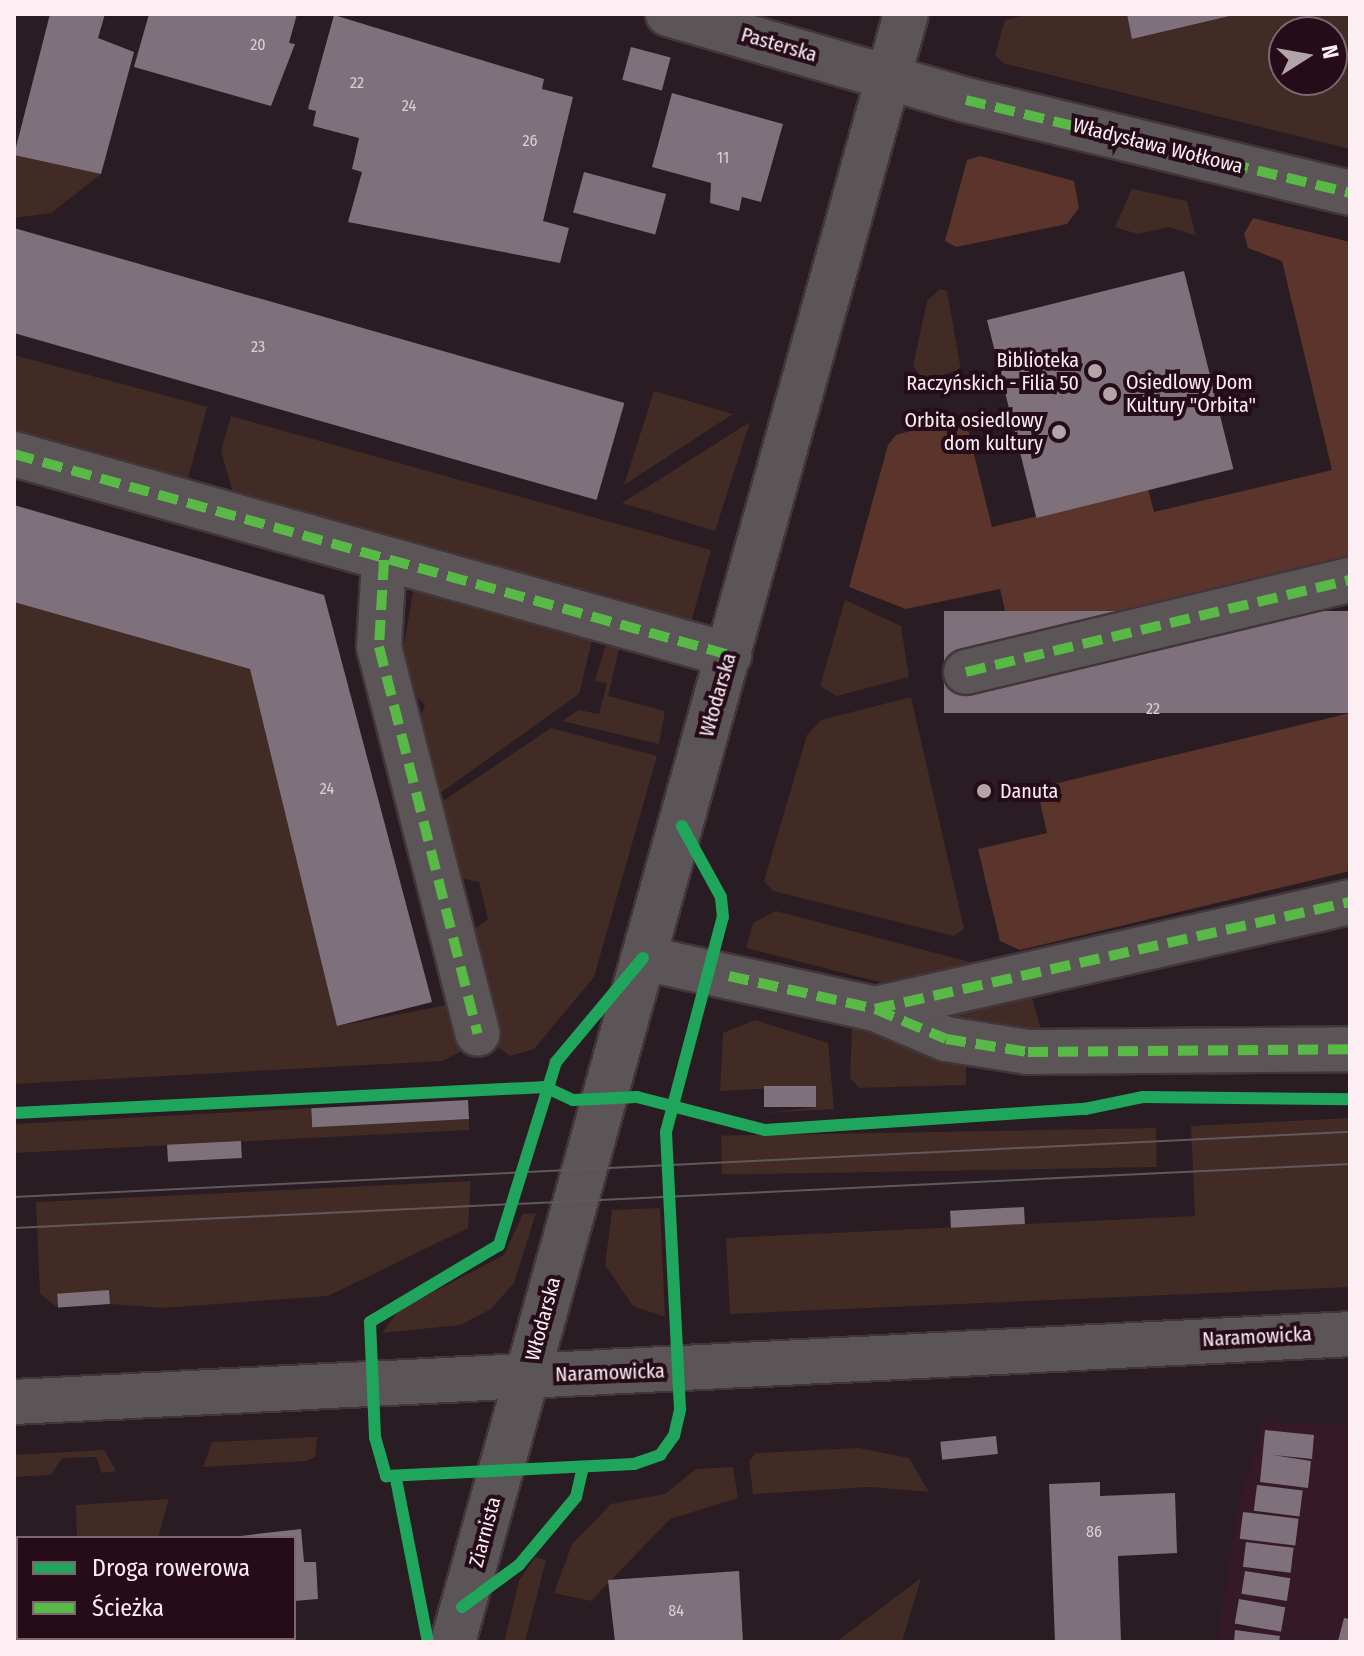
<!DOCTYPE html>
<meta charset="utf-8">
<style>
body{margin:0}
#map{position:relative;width:1364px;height:1656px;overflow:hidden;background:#291c22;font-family:"Fira Sans Condensed",sans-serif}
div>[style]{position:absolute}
.built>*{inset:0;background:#361926}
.green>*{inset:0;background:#422a25;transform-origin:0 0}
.forest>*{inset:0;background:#5b352b}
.building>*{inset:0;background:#7f717b;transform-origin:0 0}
.roads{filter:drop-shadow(2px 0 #42363b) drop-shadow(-2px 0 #42363b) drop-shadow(0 2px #42363b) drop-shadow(0 -2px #42363b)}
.minor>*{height:44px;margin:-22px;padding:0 22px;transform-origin:22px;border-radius:22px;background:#5c5557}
.tram>*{height:2px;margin:-1px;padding:0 1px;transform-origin:1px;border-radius:1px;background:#60585b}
.quiet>*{height:10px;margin-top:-5px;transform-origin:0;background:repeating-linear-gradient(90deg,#58b947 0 20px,transparent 0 30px)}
.cycleway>*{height:12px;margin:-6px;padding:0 6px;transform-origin:6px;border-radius:6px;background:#20a55d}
.dots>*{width:22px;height:22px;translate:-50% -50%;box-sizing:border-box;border:4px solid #250c18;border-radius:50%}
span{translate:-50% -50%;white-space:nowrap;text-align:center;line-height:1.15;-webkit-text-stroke:8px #250c18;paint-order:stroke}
.number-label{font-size:16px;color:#decfd6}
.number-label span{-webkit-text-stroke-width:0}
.street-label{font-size:20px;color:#fdeef4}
.poi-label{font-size:20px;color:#fdeef4}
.right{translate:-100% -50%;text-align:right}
.left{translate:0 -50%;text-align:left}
.frame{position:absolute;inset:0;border:16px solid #fdeef4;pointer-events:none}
.legend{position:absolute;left:16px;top:1536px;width:280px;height:104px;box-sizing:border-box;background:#250c18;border:2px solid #7b6670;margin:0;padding:10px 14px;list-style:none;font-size:24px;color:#fdeef4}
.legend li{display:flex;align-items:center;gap:16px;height:40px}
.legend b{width:40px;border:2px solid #7b6670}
.north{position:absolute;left:1268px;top:16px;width:80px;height:80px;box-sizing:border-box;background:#250c18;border:2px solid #7b6670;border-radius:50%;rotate:79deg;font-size:22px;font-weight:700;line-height:32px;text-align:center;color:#fdeef4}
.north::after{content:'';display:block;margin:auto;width:28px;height:36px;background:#b3a4aa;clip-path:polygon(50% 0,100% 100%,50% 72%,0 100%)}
</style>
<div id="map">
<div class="built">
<i style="clip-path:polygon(1263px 1422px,1350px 1425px,1350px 1642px,1217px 1642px,1239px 1503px)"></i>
</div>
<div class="green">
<i style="clip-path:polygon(evenodd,1031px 14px,1127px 14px,1133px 39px,1240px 14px,1350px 14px,1350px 149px,1003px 63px,995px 55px,1005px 20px,1031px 14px,1284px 32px,1332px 32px,1332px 80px,1284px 80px,1284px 32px)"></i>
<i style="clip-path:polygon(14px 155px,101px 174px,51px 213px,14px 218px)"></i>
<i style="clip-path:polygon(1132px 189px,1187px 201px,1196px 236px,1170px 227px,1137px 234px,1115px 227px)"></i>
<i style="clip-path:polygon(940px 289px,947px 291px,961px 370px,924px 379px,913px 366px,927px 301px)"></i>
<i style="left:14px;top:355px;width:200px;height:84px;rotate:15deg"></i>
<i style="clip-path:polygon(654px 391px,733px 414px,624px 485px)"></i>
<i style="clip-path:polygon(231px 416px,711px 550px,689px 630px,236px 503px,221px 451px)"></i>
<i style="clip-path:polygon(750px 422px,715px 531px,622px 503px)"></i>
<i style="clip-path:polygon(423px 584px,594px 633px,579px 694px,436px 796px,417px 725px,425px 705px,409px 690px,401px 662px,413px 592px)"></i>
<i style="clip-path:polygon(845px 600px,901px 626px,909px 677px,837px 696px,820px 686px)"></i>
<i style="clip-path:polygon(14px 602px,250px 669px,338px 1026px,452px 1004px,464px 1050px,442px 1061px,14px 1084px)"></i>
<i style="clip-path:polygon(608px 637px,621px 641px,608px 696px,665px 711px,659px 744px,562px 721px,579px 710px,599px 714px,607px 683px,595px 681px)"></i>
<i style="clip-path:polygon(911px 697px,964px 929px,954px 936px,773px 891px,764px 881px,807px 735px,821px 720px)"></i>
<i style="clip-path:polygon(551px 728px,657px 756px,594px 977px,534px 1049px,510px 1056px,499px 1048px,471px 932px,488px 919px,479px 882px,457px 877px,437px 805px)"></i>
<i style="clip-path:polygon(776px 911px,1004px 971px,879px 982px,746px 948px,753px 923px)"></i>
<i style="clip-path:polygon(1031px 993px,1044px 1041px,952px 1016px,954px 1012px)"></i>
<i style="clip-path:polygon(755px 1020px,828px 1043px,834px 1109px,765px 1113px,816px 1107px,815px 1086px,720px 1091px,723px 1033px)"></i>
<i style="clip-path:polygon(852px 1028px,966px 1058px,966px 1085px,859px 1088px,850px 1078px)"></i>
<i style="clip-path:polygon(311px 1108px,312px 1126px,469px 1119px,469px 1130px,14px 1153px,14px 1124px)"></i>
<i style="clip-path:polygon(1350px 1118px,1350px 1287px,730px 1314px,726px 1238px,1195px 1216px,1191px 1126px)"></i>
<i style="left:1156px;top:1128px;width:39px;height:435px;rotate:89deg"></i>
<i style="clip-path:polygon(471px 1181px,468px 1228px,328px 1296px,161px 1308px,110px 1304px,109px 1290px,57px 1295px,58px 1308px,40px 1294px,36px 1202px)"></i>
<i style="clip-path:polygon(660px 1208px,665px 1317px,633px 1306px,605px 1265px,612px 1210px)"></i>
<i style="clip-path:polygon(536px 1213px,514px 1283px,491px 1309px,460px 1325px,382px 1333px,399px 1310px,504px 1255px,523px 1214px)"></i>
<i style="clip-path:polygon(317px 1437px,315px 1457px,306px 1461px,203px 1467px,212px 1442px)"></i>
<i style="clip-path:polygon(859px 1448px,909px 1458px,929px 1492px,869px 1487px,753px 1494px,749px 1461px,756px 1453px)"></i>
<i style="clip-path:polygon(104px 1450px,116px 1471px,102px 1473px,96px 1457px,62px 1458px,51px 1475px,14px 1477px,14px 1455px)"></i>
<i style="clip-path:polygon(733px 1467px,738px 1498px,670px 1519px,591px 1601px,554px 1593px,572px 1544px,611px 1504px,665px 1494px,696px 1469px)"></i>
<i style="clip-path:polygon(169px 1499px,158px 1538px,77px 1538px,76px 1505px)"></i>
<i style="clip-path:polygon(535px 1557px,546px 1560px,525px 1642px,504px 1642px,519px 1581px)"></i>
<i style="clip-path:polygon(921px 1578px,902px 1642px,836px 1642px)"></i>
</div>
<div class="forest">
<i style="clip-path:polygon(980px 156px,1074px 181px,1079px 208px,1067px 224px,956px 247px,945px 241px,967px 160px)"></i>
<i style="clip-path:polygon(1253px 218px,1350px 242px,1350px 563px,1013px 646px,1000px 589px,906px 609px,849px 587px,888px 445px,896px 435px,957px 418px,966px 422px,992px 527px,1148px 489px,1154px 512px,1332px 470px,1282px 261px,1248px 248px,1244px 234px)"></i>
<i style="clip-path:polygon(1350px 713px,1350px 871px,1020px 950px,1000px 941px,978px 849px,1047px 833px,1037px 788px)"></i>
</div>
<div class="building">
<i style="clip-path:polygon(50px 14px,105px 14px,98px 38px,134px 52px,101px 174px,14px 155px)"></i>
<i style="clip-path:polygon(149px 14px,297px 14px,289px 43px,295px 44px,271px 106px,134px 67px)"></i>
<i style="clip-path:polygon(1127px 14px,1234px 14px,1234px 15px,1132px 39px)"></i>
<i style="clip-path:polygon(334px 15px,544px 79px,542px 89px,573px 97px,543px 221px,569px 228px,560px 263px,348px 222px,362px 172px,352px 169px,359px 138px,313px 126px,316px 111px,308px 109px)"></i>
<i style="left:631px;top:47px;width:41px;height:34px;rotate:15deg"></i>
<i style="clip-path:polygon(672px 93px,783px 124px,761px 202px,742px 197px,739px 211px,710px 203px,711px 183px,652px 167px)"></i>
<i style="left:584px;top:172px;width:85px;height:42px;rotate:15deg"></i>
<i style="left:14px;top:228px;width:635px;height:101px;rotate:16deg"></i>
<i style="left:1184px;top:271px;width:204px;height:203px;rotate:76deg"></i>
<i style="clip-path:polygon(14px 505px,324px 595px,432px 1002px,337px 1026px,250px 669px,14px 602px)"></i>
<i style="left:1350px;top:611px;width:102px;height:406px;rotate:90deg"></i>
<i style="left:816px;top:1086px;width:21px;height:52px;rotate:90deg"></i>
<i style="left:468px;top:1100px;width:19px;height:157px;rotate:87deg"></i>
<i style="left:241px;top:1141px;width:17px;height:74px;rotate:87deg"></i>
<i style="left:1024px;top:1207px;width:17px;height:74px;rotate:87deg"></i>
<i style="left:109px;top:1290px;width:14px;height:52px;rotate:86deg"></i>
<i style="clip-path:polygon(1265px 1430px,1314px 1435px,1312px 1459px,1273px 1455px,1311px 1461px,1308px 1488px,1260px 1482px)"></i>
<i style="left:996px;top:1436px;width:18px;height:56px;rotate:84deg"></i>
<i style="clip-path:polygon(1100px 1482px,1100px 1496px,1175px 1493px,1177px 1553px,1118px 1556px,1121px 1642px,1055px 1642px,1049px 1484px)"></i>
<i style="left:1257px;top:1485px;width:46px;height:26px;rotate:7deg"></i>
<i style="left:1243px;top:1512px;width:56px;height:27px;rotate:7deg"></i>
<i style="clip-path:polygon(301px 1529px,304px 1562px,316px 1562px,318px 1599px,294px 1601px,294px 1538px,222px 1538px)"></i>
<i style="left:1246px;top:1542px;width:48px;height:25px;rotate:7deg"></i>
<i style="left:14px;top:1543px;width:4px;height:76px"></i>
<i style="clip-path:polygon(739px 1571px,743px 1642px,615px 1642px,608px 1580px)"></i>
<i style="left:1245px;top:1571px;width:46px;height:23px;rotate:9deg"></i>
<i style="left:1239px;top:1599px;width:47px;height:25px;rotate:10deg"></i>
<i style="clip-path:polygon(1344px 1618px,1350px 1619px,1350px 1642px,1338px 1641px)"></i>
<i style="clip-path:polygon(1235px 1630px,1280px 1636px,1279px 1642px,1234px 1642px)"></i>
<i style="clip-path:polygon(130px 1638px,157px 1638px,129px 1642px)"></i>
</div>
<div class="roads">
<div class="minor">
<i style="left:668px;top:14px;width:310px;rotate:16.1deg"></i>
<i style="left:966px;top:100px;width:395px;rotate:13.6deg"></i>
<i style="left:14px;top:454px;width:743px;rotate:15.7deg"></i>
<i style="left:384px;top:560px;width:87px;rotate:93.3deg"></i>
<i style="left:379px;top:647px;width:399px;rotate:75.7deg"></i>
<i style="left:966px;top:672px;width:395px;rotate:-13.5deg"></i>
<i style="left:643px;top:958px;width:238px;rotate:12.4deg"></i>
<i style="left:875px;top:1009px;width:77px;rotate:22.9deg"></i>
<i style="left:946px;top:1039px;width:83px;rotate:9deg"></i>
<i style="left:1028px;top:1052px;width:322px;rotate:-0.5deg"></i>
<i style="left:875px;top:1009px;width:487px;rotate:-12.7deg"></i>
<i style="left:14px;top:1402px;width:1338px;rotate:-2.91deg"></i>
<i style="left:453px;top:1642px;width:1690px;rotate:-74.45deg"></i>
</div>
</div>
<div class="tram">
<i style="left:14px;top:1197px;width:1338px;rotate:-2.79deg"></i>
<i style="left:14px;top:1228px;width:1338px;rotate:-2.74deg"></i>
</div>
<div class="quiet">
<i style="left:966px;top:100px;width:395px;rotate:13.6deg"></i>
<i style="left:14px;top:454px;width:743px;rotate:15.7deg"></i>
<i style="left:384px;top:560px;width:87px;rotate:93.3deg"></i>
<i style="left:379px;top:647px;width:399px;rotate:75.7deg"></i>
<i style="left:966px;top:672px;width:395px;rotate:-13.5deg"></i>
<i style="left:729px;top:976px;width:150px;rotate:12.7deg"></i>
<i style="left:875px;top:1009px;width:77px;rotate:22.9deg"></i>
<i style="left:946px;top:1039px;width:83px;rotate:9deg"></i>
<i style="left:1028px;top:1052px;width:322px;rotate:-0.5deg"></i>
<i style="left:875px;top:1009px;width:487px;rotate:-12.7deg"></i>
</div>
<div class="cycleway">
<i style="left:643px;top:958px;width:136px;rotate:129.9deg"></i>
<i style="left:556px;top:1062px;width:192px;rotate:107.3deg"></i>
<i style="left:499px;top:1245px;width:150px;rotate:149.2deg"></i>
<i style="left:370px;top:1322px;width:115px;rotate:87.5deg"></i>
<i style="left:375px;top:1437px;width:41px;rotate:74.2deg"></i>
<i style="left:386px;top:1476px;width:248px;rotate:-2.8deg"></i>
<i style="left:634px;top:1464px;width:28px;rotate:-19deg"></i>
<i style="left:660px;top:1455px;width:24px;rotate:-54deg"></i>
<i style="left:674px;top:1436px;width:28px;rotate:-77deg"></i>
<i style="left:680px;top:1409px;width:277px;rotate:-92.9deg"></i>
<i style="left:666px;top:1132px;width:222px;rotate:-75.2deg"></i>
<i style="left:723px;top:917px;width:20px;rotate:-96deg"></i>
<i style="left:721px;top:897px;width:81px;rotate:-118.8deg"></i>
<i style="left:14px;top:1113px;width:532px;rotate:-2.8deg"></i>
<i style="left:545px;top:1087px;width:31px;rotate:25deg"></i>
<i style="left:573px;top:1100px;width:64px;rotate:-2.7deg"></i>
<i style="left:637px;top:1097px;width:132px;rotate:14.5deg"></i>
<i style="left:765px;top:1130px;width:321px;rotate:-3.8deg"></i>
<i style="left:1085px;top:1109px;width:59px;rotate:-11.7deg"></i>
<i style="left:1143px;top:1097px;width:207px;rotate:0.6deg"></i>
<i style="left:396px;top:1479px;width:166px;rotate:78.9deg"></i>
<i style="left:462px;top:1607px;width:71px;rotate:-36.4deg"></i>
<i style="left:519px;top:1565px;width:89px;rotate:-50deg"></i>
<i style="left:576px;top:1497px;width:31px;rotate:-77deg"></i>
</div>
<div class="dots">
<i style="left:1095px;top:371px;background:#b3a4aa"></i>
<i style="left:1110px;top:394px;background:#b3a4aa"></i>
<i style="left:1059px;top:432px;background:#b3a4aa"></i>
<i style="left:984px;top:791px;background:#b3a4aa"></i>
</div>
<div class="number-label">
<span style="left:258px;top:45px">20</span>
<span style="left:357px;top:83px">22</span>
<span style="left:409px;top:106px">24</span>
<span style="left:530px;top:141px">26</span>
<span style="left:723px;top:158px">11</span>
<span style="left:258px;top:347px">23</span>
<span style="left:1153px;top:709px">22</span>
<span style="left:327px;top:789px">24</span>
<span style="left:1094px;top:1532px">86</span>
<span style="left:676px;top:1611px">84</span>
</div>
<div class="street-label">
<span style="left:779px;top:45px;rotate:16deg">Pasterska</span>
<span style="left:1158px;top:146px;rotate:14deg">Władysława Wołkowa</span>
<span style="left:718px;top:695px;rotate:-74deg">Włodarska</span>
<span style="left:543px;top:1319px;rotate:-75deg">Włodarska</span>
<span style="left:1257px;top:1337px;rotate:-3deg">Naramowicka</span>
<span style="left:610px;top:1373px;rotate:-2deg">Naramowicka</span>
<span style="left:485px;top:1532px;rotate:-75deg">Ziarnista</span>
</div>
<div class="poi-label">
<span class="right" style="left:1079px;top:372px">Biblioteka<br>Raczyńskich - Filia 50</span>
<span class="left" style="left:1126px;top:394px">Osiedlowy Dom<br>Kultury "Orbita"</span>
<span class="right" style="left:1043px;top:432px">Orbita osiedlowy<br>dom kultury</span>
<span class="left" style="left:1000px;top:791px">Danuta</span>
</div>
<div class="frame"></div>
<ul class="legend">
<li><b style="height:10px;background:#20a55d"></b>Droga rowerowa</li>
<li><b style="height:10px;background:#58b947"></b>Ścieżka</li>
</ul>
<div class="north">N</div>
</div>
